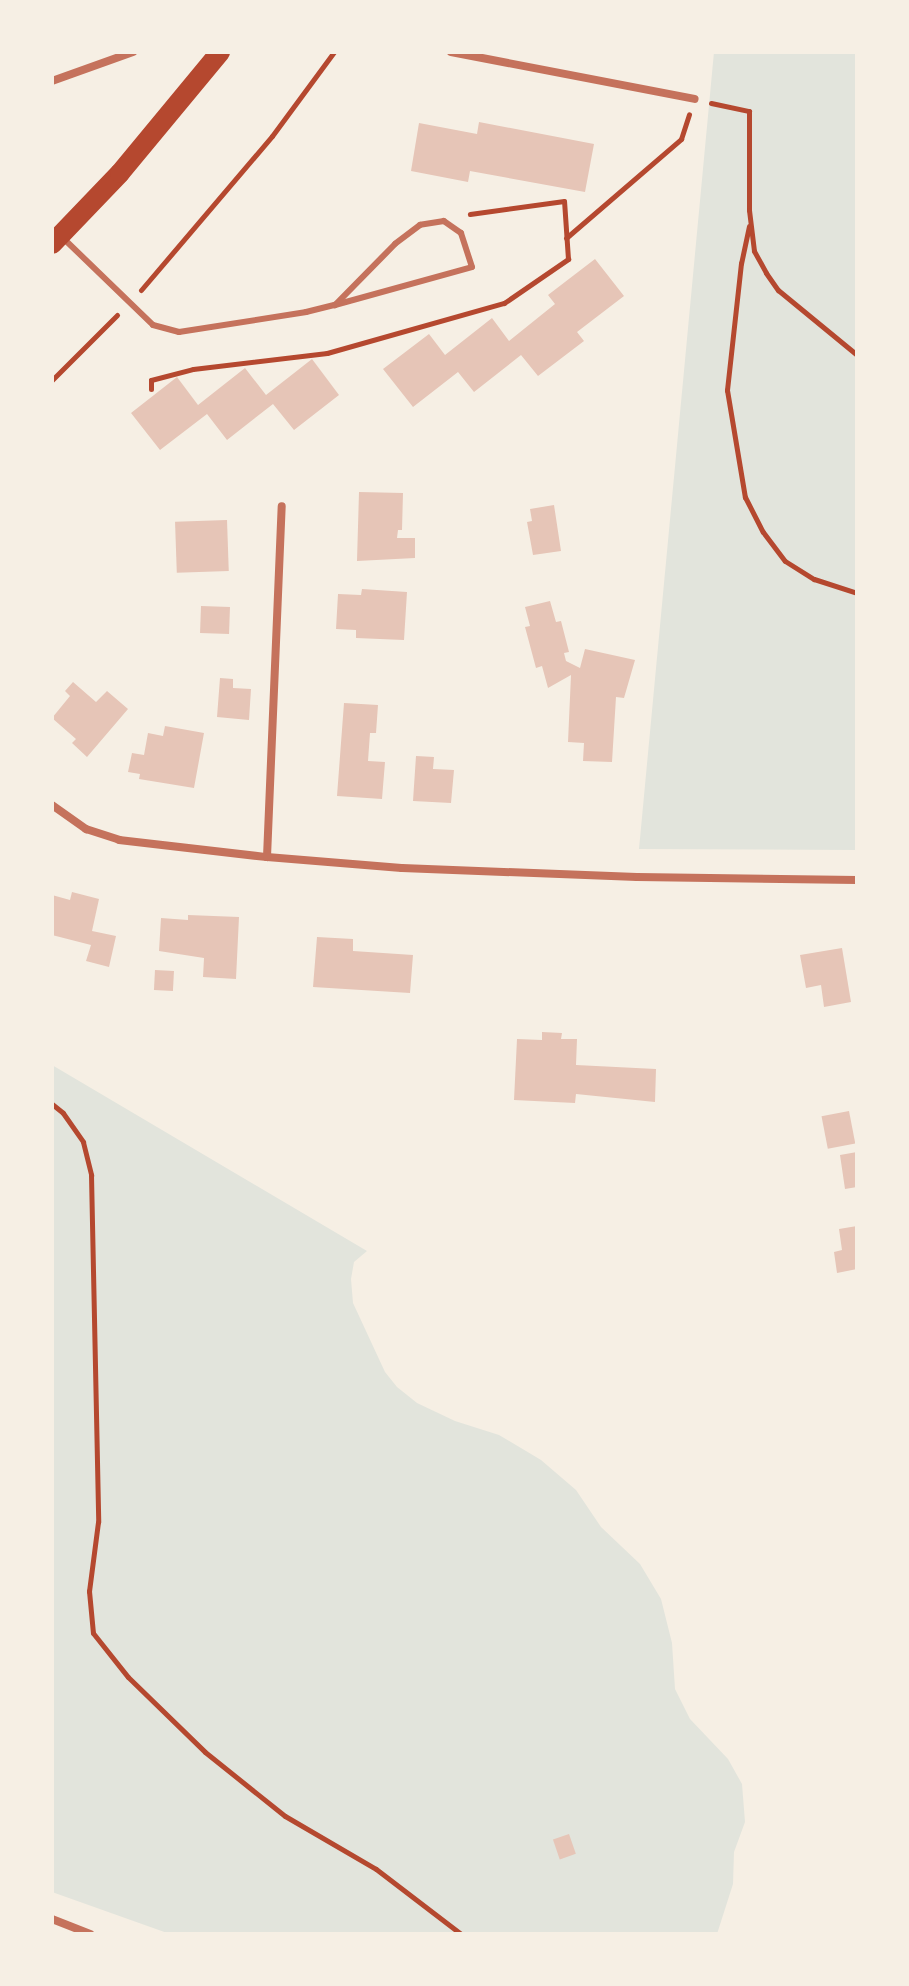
<!DOCTYPE html>
<style>
body{margin:0}
#map{position:relative;width:909px;height:1986px;overflow:hidden;background:#f6efe4;font-family:"Source Sans 3",sans-serif}
div>[style]{position:absolute}
.green>*{inset:0;background:#e2e4dc}
.building>*{inset:0;background:#e6c5b7;transform-origin:0 0}
.path>*{height:5px;margin:-2.5px;padding:0 2.5px;transform-origin:2.5px;border-radius:2.5px;background:#b5482f}
.service>*{height:6px;margin:-3px;padding:0 3px;transform-origin:3px;border-radius:3px;background:#c5725c}
.minor>*{height:8px;margin:-4px;padding:0 4px;transform-origin:4px;border-radius:4px;background:#c5725c}
.primary>*{height:20px;margin:-10px;padding:0 10px;transform-origin:10px;border-radius:10px;background:#b5482f}
span{translate:-50% -50%;white-space:nowrap;text-align:center;line-height:1.15;-webkit-text-stroke:6px #f6efe4;paint-order:stroke}
.frame{position:absolute;inset:0;border:54px solid #f6efe4;pointer-events:none}
</style>
<div id="map">
<div class="green">
<i style="clip-path:polygon(714px 52px,857px 52px,857px 850px,639px 849px)"></i>
<i style="clip-path:polygon(52px 1065px,367px 1251px,354px 1262px,351px 1279px,353px 1303px,385px 1372px,397px 1387px,417px 1403px,455px 1421px,499px 1435px,541px 1460px,576px 1490px,601px 1527px,640px 1564px,661px 1599px,672px 1643px,675px 1689px,690px 1719px,728px 1759px,742px 1784px,745px 1822px,734px 1852px,733px 1884px,717px 1934px,170px 1934px,52px 1892px)"></i>
</div>
<div class="building">
<i style="clip-path:polygon(479px 122px,594px 144px,585px 192px,470px 171px,468px 182px,411px 171px,419px 123px,477px 134px)"></i>
<i style="clip-path:polygon(595px 259px,624px 296px,577px 332px,584px 341px,538px 376px,521px 355px,474px 392px,458px 372px,413px 407px,383px 369px,429px 334px,445px 355px,492px 318px,509px 341px,555px 304px,548px 295px)"></i>
<i style="clip-path:polygon(312px 359px,339px 395px,294px 430px,273px 404px,227px 440px,207px 414px,160px 450px,131px 413px,177px 377px,198px 405px,245px 368px,266px 395px)"></i>
<i style="clip-path:polygon(359px 492px,403px 493px,402px 530px,398px 530px,397px 538px,415px 538px,415px 558px,357px 561px)"></i>
<i style="clip-path:polygon(554px 505px,561px 551px,533px 555px,527px 522px,532px 521px,530px 509px)"></i>
<i style="left:227px;top:520px;width:51px;height:52px;rotate:88deg"></i>
<i style="clip-path:polygon(362px 589px,407px 592px,404px 640px,356px 638px,356px 630px,336px 629px,338px 594px,361px 595px)"></i>
<i style="clip-path:polygon(550px 601px,556px 622px,561px 621px,569px 652px,564px 653px,566px 661px,580px 668px,585px 649px,635px 660px,624px 698px,616px 697px,612px 762px,583px 761px,584px 743px,568px 742px,571px 675px,548px 688px,542px 666px,536px 668px,525px 627px,530px 626px,525px 607px)"></i>
<i style="left:201px;top:606px;width:29px;height:27px;rotate:2deg"></i>
<i style="clip-path:polygon(220px 678px,233px 679px,233px 688px,251px 689px,249px 720px,217px 717px)"></i>
<i style="clip-path:polygon(73px 682px,96px 702px,107px 691px,128px 709px,87px 757px,72px 743px,76px 739px,52px 718px,70px 696px,65px 691px)"></i>
<i style="clip-path:polygon(344px 703px,378px 705px,376px 733px,370px 733px,368px 761px,385px 762px,382px 799px,337px 796px)"></i>
<i style="clip-path:polygon(165px 726px,204px 733px,194px 788px,139px 779px,140px 774px,128px 772px,132px 753px,144px 755px,148px 733px,163px 736px)"></i>
<i style="clip-path:polygon(416px 756px,434px 757px,433px 769px,454px 770px,451px 803px,413px 801px)"></i>
<i style="clip-path:polygon(72px 892px,99px 899px,92px 931px,116px 936px,109px 967px,86px 961px,91px 945px,52px 935px,52px 895px,70px 900px)"></i>
<i style="clip-path:polygon(188px 915px,239px 917px,236px 979px,203px 977px,204px 958px,159px 951px,161px 918px,188px 920px)"></i>
<i style="clip-path:polygon(317px 937px,353px 939px,353px 951px,413px 955px,410px 993px,313px 987px)"></i>
<i style="clip-path:polygon(842px 948px,851px 1002px,824px 1007px,821px 985px,806px 988px,800px 955px)"></i>
<i style="left:155px;top:970px;width:19px;height:20px;rotate:3deg"></i>
<i style="clip-path:polygon(542px 1032px,562px 1033px,561px 1039px,577px 1039px,576px 1065px,656px 1069px,655px 1102px,576px 1094px,575px 1103px,514px 1100px,517px 1039px,542px 1040px)"></i>
<i style="left:849px;top:1111px;width:33px;height:28px;rotate:79deg"></i>
<i style="clip-path:polygon(857px 1152px,857px 1187px,845px 1189px,840px 1155px)"></i>
<i style="clip-path:polygon(857px 1226px,857px 1269px,837px 1273px,834px 1252px,842px 1250px,839px 1229px)"></i>
<i style="left:569px;top:1834px;width:21px;height:17px;rotate:71deg"></i>
</div>
<div class="path">
<i style="left:711px;top:103px;width:39px;rotate:12deg"></i>
<i style="left:749px;top:111px;width:99px;rotate:90deg"></i>
<i style="left:749px;top:210px;width:41px;rotate:83deg"></i>
<i style="left:754px;top:251px;width:25px;rotate:61deg"></i>
<i style="left:766px;top:273px;width:21px;rotate:55deg"></i>
<i style="left:778px;top:290px;width:102px;rotate:39.4deg"></i>
<i style="left:749px;top:226px;width:38px;rotate:102deg"></i>
<i style="left:741px;top:263px;width:128px;rotate:96.3deg"></i>
<i style="left:727px;top:390px;width:109px;rotate:80.5deg"></i>
<i style="left:745px;top:497px;width:39px;rotate:63deg"></i>
<i style="left:763px;top:532px;width:36px;rotate:53deg"></i>
<i style="left:785px;top:561px;width:34px;rotate:32deg"></i>
<i style="left:814px;top:579px;width:45px;rotate:18deg"></i>
<i style="left:566px;top:238px;width:152px;rotate:-40.7deg"></i>
<i style="left:681px;top:139px;width:26px;rotate:-72deg"></i>
<i style="left:141px;top:290px;width:202px;rotate:-49.6deg"></i>
<i style="left:272px;top:136px;width:104px;rotate:-53.6deg"></i>
<i style="left:52px;top:380px;width:92px;rotate:-45deg"></i>
<i style="left:151px;top:389px;width:9px;rotate:-90deg"></i>
<i style="left:151px;top:380px;width:43px;rotate:-14.7deg"></i>
<i style="left:193px;top:369px;width:135px;rotate:-6.8deg"></i>
<i style="left:327px;top:353px;width:184px;rotate:-15.8deg"></i>
<i style="left:504px;top:303px;width:78px;rotate:-34.5deg"></i>
<i style="left:568px;top:259px;width:58px;rotate:-93.9deg"></i>
<i style="left:564px;top:201px;width:95px;rotate:172.1deg"></i>
<i style="left:52px;top:1104px;width:14px;rotate:39deg"></i>
<i style="left:63px;top:1113px;width:35px;rotate:55deg"></i>
<i style="left:83px;top:1142px;width:34px;rotate:76deg"></i>
<i style="left:91px;top:1175px;width:347px;rotate:88.8deg"></i>
<i style="left:98px;top:1522px;width:70px;rotate:97.4deg"></i>
<i style="left:89px;top:1591px;width:42px;rotate:84.6deg"></i>
<i style="left:93px;top:1633px;width:56px;rotate:51.5deg"></i>
<i style="left:128px;top:1677px;width:107px;rotate:44.2deg"></i>
<i style="left:205px;top:1752px;width:102px;rotate:38.7deg"></i>
<i style="left:285px;top:1816px;width:105px;rotate:30.2deg"></i>
<i style="left:376px;top:1869px;width:107px;rotate:37.4deg"></i>
</div>
<div class="service">
<i style="left:63px;top:238px;width:125px;rotate:44deg"></i>
<i style="left:153px;top:325px;width:27px;rotate:15deg"></i>
<i style="left:179px;top:332px;width:129px;rotate:-8.9deg"></i>
<i style="left:306px;top:312px;width:30px;rotate:-14deg"></i>
<i style="left:335px;top:305px;width:142px;rotate:-15.5deg"></i>
<i style="left:472px;top:267px;width:36px;rotate:-108deg"></i>
<i style="left:461px;top:233px;width:21px;rotate:-145deg"></i>
<i style="left:444px;top:221px;width:24px;rotate:171deg"></i>
<i style="left:420px;top:225px;width:31px;rotate:143deg"></i>
<i style="left:395px;top:244px;width:86px;rotate:134.5deg"></i>
</div>
<div class="minor">
<i style="left:451px;top:52px;width:248px;rotate:10.9deg"></i>
<i style="left:52px;top:81px;width:86px;rotate:-19.7deg"></i>
<i style="left:52px;top:805px;width:42px;rotate:35.2deg"></i>
<i style="left:86px;top:829px;width:35px;rotate:18deg"></i>
<i style="left:119px;top:840px;width:149px;rotate:6.6deg"></i>
<i style="left:267px;top:857px;width:135px;rotate:4.7deg"></i>
<i style="left:402px;top:868px;width:235px;rotate:2.2deg"></i>
<i style="left:637px;top:877px;width:220px;rotate:0.8deg"></i>
<i style="left:267px;top:857px;width:351px;rotate:-87.6deg"></i>
<i style="left:52px;top:1919px;width:41px;rotate:21.5deg"></i>
</div>
<div class="primary">
<i style="left:52px;top:244px;width:98px;rotate:-46.2deg"></i>
<i style="left:120px;top:173px;width:157px;rotate:-50.4deg"></i>
</div>
<div class="frame"></div>
</div>
